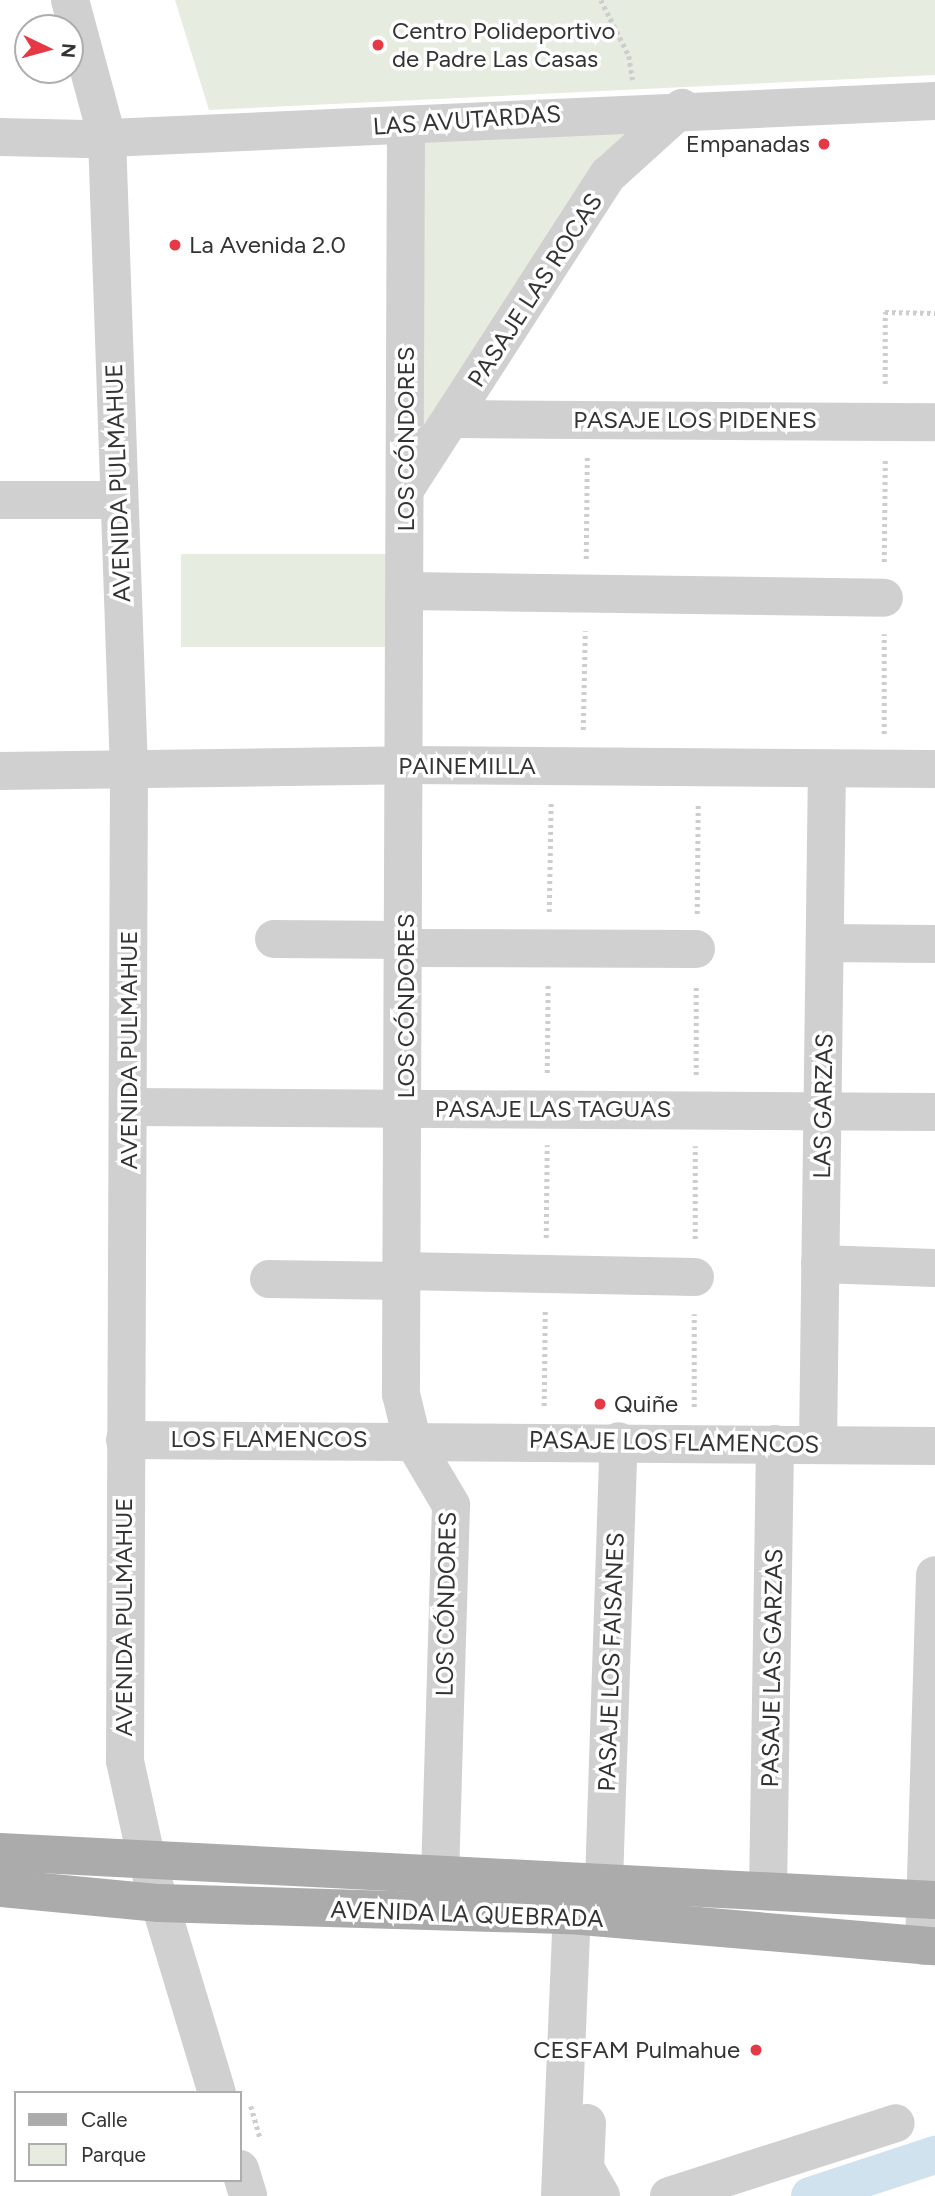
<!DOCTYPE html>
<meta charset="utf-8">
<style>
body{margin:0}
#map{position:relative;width:935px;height:2196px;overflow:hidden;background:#fff;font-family:Figtree,sans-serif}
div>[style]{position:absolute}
.green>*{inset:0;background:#e6ecdf;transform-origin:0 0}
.canal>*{height:38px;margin:-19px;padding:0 19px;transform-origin:19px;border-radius:19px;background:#cfe2ee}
.path>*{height:4.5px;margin-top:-2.25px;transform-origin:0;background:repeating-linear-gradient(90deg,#cdcdcd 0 3.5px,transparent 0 7px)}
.minor>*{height:38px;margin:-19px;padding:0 19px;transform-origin:19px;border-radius:19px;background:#d0d0d0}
.major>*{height:38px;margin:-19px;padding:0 19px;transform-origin:19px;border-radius:19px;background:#ababab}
.dots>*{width:19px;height:19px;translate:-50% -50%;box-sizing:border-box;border:4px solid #fff;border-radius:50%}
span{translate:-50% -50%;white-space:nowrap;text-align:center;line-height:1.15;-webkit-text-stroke:7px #fff;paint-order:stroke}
.poi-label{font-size:24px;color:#333}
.left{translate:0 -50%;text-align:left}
.right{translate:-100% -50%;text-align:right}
.street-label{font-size:24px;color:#333}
.legend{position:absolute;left:14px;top:2091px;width:228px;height:91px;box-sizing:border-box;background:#fff;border:2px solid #adadad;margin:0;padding:9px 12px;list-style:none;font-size:21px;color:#333}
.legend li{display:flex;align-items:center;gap:14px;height:35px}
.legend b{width:35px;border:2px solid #adadad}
.north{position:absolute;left:14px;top:14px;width:70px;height:70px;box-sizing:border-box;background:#fff;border:2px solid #adadad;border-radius:50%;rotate:95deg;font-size:19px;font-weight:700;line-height:28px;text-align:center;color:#333}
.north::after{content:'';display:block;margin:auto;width:24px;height:32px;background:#e63946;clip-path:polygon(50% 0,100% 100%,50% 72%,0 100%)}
</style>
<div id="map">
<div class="green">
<i style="clip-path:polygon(175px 0,935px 0,935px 75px,209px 110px)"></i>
<i style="clip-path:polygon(639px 126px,418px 449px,416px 143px)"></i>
<i style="left:181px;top:554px;width:212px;height:93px"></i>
</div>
<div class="canal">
<i style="left:810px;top:2196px;width:132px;rotate:-18.2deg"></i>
</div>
<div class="path">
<i style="left:601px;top:0;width:63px;rotate:63.4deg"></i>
<i style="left:629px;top:56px;width:24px;rotate:81deg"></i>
<i style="left:885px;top:384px;width:72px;rotate:-90deg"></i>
<i style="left:885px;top:312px;width:50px;rotate:1.1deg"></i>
<i style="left:586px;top:559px;width:103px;rotate:-89.4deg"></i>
<i style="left:884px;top:562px;width:103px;rotate:-89.4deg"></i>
<i style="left:583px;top:730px;width:99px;rotate:-88.8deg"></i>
<i style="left:884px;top:734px;width:100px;rotate:-90deg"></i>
<i style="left:549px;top:912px;width:110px;rotate:-89deg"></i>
<i style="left:697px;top:914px;width:111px;rotate:-89.5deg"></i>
<i style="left:547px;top:1073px;width:89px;rotate:-89.4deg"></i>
<i style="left:696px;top:1075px;width:90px;rotate:-90deg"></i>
<i style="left:546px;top:1238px;width:93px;rotate:-89.4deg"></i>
<i style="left:695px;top:1239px;width:93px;rotate:-90deg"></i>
<i style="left:544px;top:1406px;width:97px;rotate:-89.4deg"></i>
<i style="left:694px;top:1407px;width:93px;rotate:-90deg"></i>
<i style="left:251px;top:2106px;width:33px;rotate:74deg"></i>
</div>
<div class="minor">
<i style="left:70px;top:0;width:142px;rotate:74.9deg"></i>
<i style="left:107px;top:137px;width:632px;rotate:88.01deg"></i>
<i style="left:129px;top:769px;width:992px;rotate:90.23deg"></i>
<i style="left:125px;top:1761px;width:102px;rotate:77.6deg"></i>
<i style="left:147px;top:1861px;width:242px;rotate:73.2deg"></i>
<i style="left:406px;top:125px;width:1269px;rotate:90.23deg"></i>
<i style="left:401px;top:1394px;width:46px;rotate:76.3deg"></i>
<i style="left:412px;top:1439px;width:77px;rotate:59.4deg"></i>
<i style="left:451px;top:1505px;width:370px;rotate:91.7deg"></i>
<i style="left:0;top:137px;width:86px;rotate:1.3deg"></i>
<i style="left:86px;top:139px;width:850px;rotate:-2.56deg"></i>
<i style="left:454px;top:419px;width:481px;rotate:0.4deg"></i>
<i style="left:406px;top:488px;width:373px;rotate:-57.2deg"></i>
<i style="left:608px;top:175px;width:100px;rotate:-42.2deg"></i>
<i style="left:0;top:500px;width:118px"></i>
<i style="left:406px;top:591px;width:478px;rotate:0.8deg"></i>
<i style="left:0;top:771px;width:406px;rotate:-0.8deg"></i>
<i style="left:406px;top:765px;width:529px;rotate:0.43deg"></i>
<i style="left:274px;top:939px;width:132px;rotate:0.4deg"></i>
<i style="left:825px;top:943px;width:110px;rotate:0.5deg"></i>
<i style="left:406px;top:948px;width:290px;rotate:0.2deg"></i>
<i style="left:130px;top:1107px;width:805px;rotate:0.36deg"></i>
<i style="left:820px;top:1264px;width:115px;rotate:2deg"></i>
<i style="left:403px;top:1271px;width:292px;rotate:1.2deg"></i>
<i style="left:269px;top:1279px;width:133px;rotate:0.9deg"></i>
<i style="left:125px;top:1440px;width:810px;rotate:0.42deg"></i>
<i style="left:818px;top:1444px;width:675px;rotate:-89.24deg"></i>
<i style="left:604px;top:1882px;width:441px;rotate:-88.1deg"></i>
<i style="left:768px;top:1891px;width:447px;rotate:-89.1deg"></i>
<i style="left:924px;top:1946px;width:371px;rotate:-88.3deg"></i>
<i style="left:587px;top:2123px;width:45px;rotate:92.5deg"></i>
<i style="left:585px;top:2168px;width:32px;rotate:60deg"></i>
<i style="left:240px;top:2169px;width:28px;rotate:73deg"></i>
<i style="left:560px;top:2196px;width:313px;rotate:-87.6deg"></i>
<i style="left:669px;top:2196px;width:238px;rotate:-17.8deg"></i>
</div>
<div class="major">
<i style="left:0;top:1852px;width:936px;rotate:2.94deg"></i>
<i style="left:0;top:1888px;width:160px;rotate:5.4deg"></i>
<i style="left:159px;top:1903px;width:411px;rotate:1.7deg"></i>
<i style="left:570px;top:1915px;width:366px;rotate:4.9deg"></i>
</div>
<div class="dots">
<i style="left:378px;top:45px;background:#e63946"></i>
<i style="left:824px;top:144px;background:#e63946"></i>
<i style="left:175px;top:245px;background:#e63946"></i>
<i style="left:600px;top:1404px;background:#e63946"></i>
<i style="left:756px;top:2050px;background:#e63946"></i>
</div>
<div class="poi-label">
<span class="left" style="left:392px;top:45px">Centro Polideportivo<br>de Padre Las Casas</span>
<span class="right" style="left:810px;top:144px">Empanadas</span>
<span class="left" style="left:189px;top:245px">La Avenida 2.0</span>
<span class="left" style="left:614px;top:1404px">Quiñe</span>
<span class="right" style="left:740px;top:2050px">CESFAM Pulmahue</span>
</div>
<div class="street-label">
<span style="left:467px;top:120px;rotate:-4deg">LAS AVUTARDAS</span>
<span style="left:535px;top:290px;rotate:-57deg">PASAJE LAS ROCAS</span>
<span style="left:695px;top:420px">PASAJE LOS PIDENES</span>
<span style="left:406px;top:439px;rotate:-90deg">LOS CÓNDORES</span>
<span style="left:118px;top:483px;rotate:-92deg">AVENIDA PULMAHUE</span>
<span style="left:467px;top:766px">PAINEMILLA</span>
<span style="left:406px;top:1006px;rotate:-90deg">LOS CÓNDORES</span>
<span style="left:129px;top:1050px;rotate:-90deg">AVENIDA PULMAHUE</span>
<span style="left:823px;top:1106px;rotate:-89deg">LAS GARZAS</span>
<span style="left:553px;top:1109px">PASAJE LAS TAGUAS</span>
<span style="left:269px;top:1439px">LOS FLAMENCOS</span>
<span style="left:674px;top:1442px;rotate:1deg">PASAJE LOS FLAMENCOS</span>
<span style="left:446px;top:1604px;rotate:-89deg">LOS CÓNDORES</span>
<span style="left:124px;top:1617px;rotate:-90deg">AVENIDA PULMAHUE</span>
<span style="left:611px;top:1662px;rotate:-88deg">PASAJE LOS FAISANES</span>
<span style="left:772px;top:1668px;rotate:-89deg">PASAJE LAS GARZAS</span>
<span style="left:467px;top:1914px;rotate:2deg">AVENIDA LA QUEBRADA</span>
</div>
<ul class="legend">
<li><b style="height:9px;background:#ababab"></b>Calle</li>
<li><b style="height:19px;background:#e6ecdf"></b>Parque</li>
</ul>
<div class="north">N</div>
</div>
